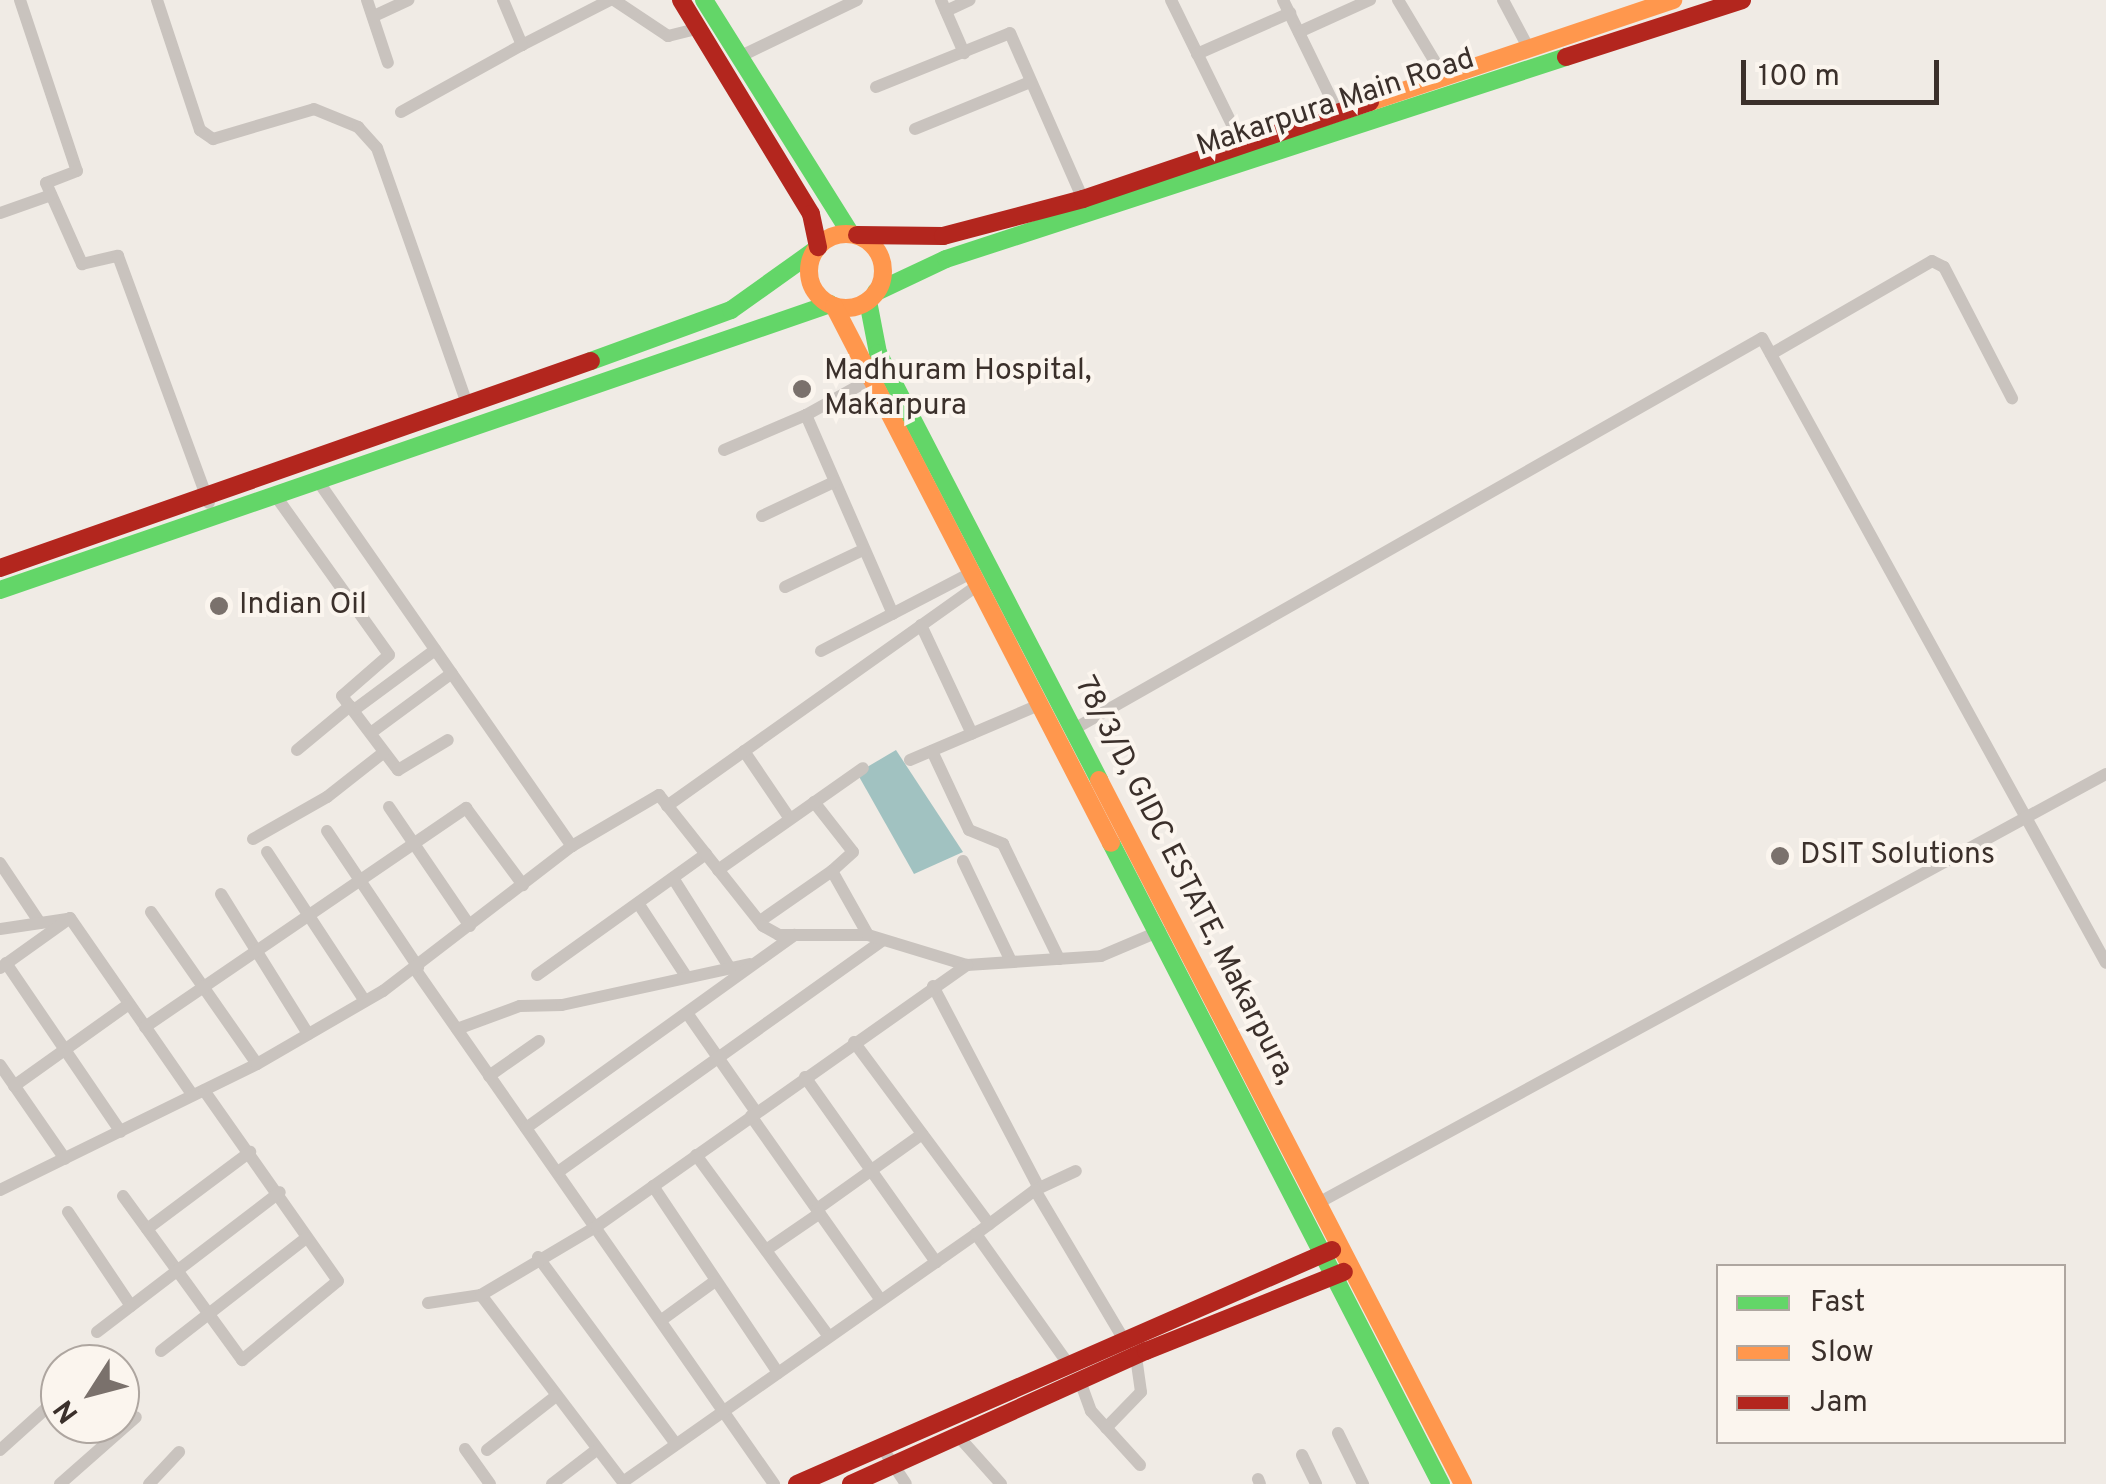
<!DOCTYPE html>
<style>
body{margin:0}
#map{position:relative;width:2106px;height:1484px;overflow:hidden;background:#f0ebe5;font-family:Overpass,sans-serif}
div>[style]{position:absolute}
.water>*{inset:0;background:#a1c2c1}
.street>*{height:12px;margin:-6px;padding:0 6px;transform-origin:6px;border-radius:6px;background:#c9c3be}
.fast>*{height:18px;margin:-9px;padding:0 9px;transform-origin:9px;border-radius:9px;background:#63d668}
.slow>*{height:18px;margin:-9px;padding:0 9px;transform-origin:9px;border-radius:9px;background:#ff974d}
.slow>.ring{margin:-9px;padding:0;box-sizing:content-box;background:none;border:18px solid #ff974d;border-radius:50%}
.jam>*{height:18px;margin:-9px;padding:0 9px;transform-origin:9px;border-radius:9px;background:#b3261e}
.dots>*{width:28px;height:28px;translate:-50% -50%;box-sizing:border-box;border:5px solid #fbf5ee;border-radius:50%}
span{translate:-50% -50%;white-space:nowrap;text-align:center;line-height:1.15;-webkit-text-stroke:8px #fbf5ee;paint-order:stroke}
.street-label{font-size:30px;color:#3b302b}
.poi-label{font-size:30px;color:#3b302b}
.left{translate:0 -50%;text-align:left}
.legend{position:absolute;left:1716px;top:1264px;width:350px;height:180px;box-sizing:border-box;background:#fbf5ee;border:2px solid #aea6a0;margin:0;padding:12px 18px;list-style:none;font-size:30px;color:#3b302b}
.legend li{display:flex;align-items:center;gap:20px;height:50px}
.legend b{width:50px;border:2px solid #aea6a0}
.north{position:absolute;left:40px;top:1344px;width:100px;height:100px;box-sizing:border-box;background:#fbf5ee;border:2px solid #aea6a0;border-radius:50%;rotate:234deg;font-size:28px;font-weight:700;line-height:40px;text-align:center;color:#3b302b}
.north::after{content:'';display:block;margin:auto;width:35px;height:45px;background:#7a716c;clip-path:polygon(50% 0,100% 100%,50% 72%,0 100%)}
.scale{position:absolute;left:1741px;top:60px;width:198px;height:45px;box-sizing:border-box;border:5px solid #3b302b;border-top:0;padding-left:12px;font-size:30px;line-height:35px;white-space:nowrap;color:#3b302b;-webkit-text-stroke:8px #fbf5ee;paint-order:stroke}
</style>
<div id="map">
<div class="water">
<i style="clip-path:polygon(896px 750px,963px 852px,914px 874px,857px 773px)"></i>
</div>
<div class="street">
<i style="left:20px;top:0;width:180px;rotate:71.6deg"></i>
<i style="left:77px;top:171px;width:33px;rotate:159deg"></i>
<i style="left:46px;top:183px;width:89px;rotate:66deg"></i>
<i style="left:82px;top:264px;width:37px;rotate:-13deg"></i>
<i style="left:118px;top:256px;width:263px;rotate:69.8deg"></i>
<i style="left:157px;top:0;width:137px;rotate:71.7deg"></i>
<i style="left:200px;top:130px;width:16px;rotate:35deg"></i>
<i style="left:213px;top:139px;width:105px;rotate:-16.5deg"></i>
<i style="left:314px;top:109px;width:48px;rotate:22.2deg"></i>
<i style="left:358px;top:127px;width:28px;rotate:48deg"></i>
<i style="left:377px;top:148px;width:274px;rotate:70.6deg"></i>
<i style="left:367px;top:0;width:66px;rotate:71.6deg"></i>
<i style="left:503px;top:0;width:49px;rotate:67.1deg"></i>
<i style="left:522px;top:45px;width:99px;rotate:-27.1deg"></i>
<i style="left:614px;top:0;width:65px;rotate:33.7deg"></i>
<i style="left:668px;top:36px;width:32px;rotate:-14deg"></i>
<i style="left:941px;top:0;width:58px;rotate:66.5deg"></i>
<i style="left:1171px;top:0;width:161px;rotate:63.9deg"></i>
<i style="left:1283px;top:0;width:126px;rotate:64deg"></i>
<i style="left:1398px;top:0;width:90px;rotate:59.1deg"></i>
<i style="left:1503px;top:0;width:55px;rotate:62deg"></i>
<i style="left:946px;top:11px;width:26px;rotate:-25deg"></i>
<i style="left:374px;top:16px;width:38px;rotate:-25deg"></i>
<i style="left:1299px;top:32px;width:78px;rotate:-24.3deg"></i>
<i style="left:1197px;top:54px;width:102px;rotate:-23.8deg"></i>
<i style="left:739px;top:57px;width:131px;rotate:-25.8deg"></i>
<i style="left:876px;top:87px;width:144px;rotate:-21.9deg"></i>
<i style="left:1010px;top:33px;width:181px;rotate:66.3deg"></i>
<i style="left:401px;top:112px;width:138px;rotate:-29deg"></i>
<i style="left:915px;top:129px;width:124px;rotate:-22.2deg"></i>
<i style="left:0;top:213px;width:54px;rotate:-19.4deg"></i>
<i style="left:1771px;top:354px;width:186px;rotate:-30deg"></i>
<i style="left:1932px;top:261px;width:13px;rotate:27deg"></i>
<i style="left:1944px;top:267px;width:148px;rotate:62.6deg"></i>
<i style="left:869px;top:380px;width:72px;rotate:150.9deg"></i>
<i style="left:806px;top:415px;width:217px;rotate:66.4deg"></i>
<i style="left:724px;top:450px;width:89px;rotate:-23.1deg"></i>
<i style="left:318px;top:481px;width:445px;rotate:55.2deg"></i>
<i style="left:275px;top:495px;width:196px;rotate:54.5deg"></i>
<i style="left:389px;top:655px;width:62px;rotate:138.9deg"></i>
<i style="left:342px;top:696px;width:93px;rotate:52.9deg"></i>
<i style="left:398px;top:770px;width:58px;rotate:-31deg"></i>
<i style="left:762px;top:516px;width:80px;rotate:-25.3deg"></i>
<i style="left:785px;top:587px;width:86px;rotate:-25.4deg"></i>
<i style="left:921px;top:625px;width:120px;rotate:64.9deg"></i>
<i style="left:821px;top:651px;width:167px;rotate:-27.5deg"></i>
<i style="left:354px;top:710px;width:101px;rotate:-36.5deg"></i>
<i style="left:1074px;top:729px;width:791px;rotate:-29.61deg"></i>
<i style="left:1762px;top:338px;width:713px;rotate:61.17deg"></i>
<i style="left:372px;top:732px;width:99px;rotate:-36.4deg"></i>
<i style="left:297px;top:750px;width:69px;rotate:-39.7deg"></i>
<i style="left:744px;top:751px;width:82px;rotate:55.9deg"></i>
<i style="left:932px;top:751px;width:87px;rotate:64.9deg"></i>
<i style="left:969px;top:830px;width:37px;rotate:22deg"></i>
<i style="left:1003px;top:844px;width:128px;rotate:64deg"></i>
<i style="left:910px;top:760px;width:140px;rotate:-23.1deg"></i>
<i style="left:814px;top:802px;width:63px;rotate:52deg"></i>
<i style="left:853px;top:852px;width:28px;rotate:138deg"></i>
<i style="left:667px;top:806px;width:378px;rotate:-35.4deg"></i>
<i style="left:389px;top:807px;width:144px;rotate:55.8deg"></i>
<i style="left:327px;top:831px;width:164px;rotate:56.2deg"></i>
<i style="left:253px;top:839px;width:85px;rotate:-29.6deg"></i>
<i style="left:327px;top:797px;width:71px;rotate:-38.2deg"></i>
<i style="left:267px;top:852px;width:178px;rotate:56.7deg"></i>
<i style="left:963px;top:861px;width:111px;rotate:64.4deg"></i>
<i style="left:0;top:863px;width:72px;rotate:56.3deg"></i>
<i style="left:718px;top:870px;width:177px;rotate:-35.1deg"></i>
<i style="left:673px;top:878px;width:107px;rotate:57.7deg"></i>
<i style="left:221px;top:894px;width:165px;rotate:58.1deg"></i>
<i style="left:638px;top:903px;width:87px;rotate:56.7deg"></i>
<i style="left:151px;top:912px;width:185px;rotate:55.1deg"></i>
<i style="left:760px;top:921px;width:88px;rotate:-34.8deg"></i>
<i style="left:832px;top:871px;width:73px;rotate:60.6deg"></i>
<i style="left:0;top:929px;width:68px;rotate:-8.5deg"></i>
<i style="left:6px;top:963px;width:204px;rotate:55.8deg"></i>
<i style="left:0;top:968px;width:86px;rotate:-35.5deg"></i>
<i style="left:70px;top:918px;width:214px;rotate:55.3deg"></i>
<i style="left:415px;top:969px;width:628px;rotate:55.12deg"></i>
<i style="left:537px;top:975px;width:208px;rotate:-35.6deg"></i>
<i style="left:933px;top:986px;width:228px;rotate:62.3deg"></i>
<i style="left:687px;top:1013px;width:121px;rotate:55.1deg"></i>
<i style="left:145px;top:1027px;width:389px;rotate:-34.3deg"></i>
<i style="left:466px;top:808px;width:96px;rotate:53.5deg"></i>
<i style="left:457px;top:1029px;width:67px;rotate:-20.1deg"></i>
<i style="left:520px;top:1006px;width:42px;rotate:-1.4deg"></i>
<i style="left:562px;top:1005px;width:192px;rotate:-12.3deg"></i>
<i style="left:854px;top:1042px;width:227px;rotate:53.4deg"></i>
<i style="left:0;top:1065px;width:114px;rotate:55.3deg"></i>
<i style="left:489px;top:1076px;width:61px;rotate:-35deg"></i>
<i style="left:805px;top:1077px;width:227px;rotate:54.7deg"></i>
<i style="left:936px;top:1262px;width:49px;rotate:-35deg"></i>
<i style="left:14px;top:1086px;width:141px;rotate:-35.5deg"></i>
<i style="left:751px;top:1116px;width:225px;rotate:54.8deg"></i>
<i style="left:526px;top:1128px;width:331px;rotate:-35.7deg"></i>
<i style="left:696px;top:1155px;width:225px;rotate:53.8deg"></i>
<i style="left:558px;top:1172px;width:398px;rotate:-35.5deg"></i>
<i style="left:653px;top:1186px;width:225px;rotate:56.2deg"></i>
<i style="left:0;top:1190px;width:286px;rotate:-26.1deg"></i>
<i style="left:257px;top:1064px;width:146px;rotate:-30.1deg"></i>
<i style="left:383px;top:991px;width:238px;rotate:-37.5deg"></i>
<i style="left:572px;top:846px;width:101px;rotate:-30.4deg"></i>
<i style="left:659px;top:795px;width:167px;rotate:51.6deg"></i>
<i style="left:763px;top:926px;width:18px;rotate:29deg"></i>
<i style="left:779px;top:935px;width:89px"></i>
<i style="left:868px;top:935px;width:103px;rotate:16.9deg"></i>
<i style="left:967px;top:965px;width:134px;rotate:-3.8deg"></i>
<i style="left:1101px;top:956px;width:64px;rotate:-23deg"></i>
<i style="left:1035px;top:1190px;width:45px;rotate:-24.9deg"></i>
<i style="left:123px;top:1196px;width:203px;rotate:54deg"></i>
<i style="left:242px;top:1360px;width:124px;rotate:-39.5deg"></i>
<i style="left:338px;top:1281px;width:233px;rotate:-125.1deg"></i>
<i style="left:1320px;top:1202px;width:895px;rotate:-28.57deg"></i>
<i style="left:817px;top:1209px;width:129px;rotate:-35.5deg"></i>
<i style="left:68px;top:1212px;width:113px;rotate:56.2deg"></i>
<i style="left:147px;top:1229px;width:129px;rotate:-36.8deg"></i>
<i style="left:766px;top:1250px;width:65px;rotate:-34.4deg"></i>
<i style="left:538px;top:1257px;width:232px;rotate:53.6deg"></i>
<i style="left:481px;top:1295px;width:235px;rotate:52.8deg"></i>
<i style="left:623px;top:1482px;width:383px;rotate:-35.1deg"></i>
<i style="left:428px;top:1303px;width:54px;rotate:-8.6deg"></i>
<i style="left:481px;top:1295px;width:135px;rotate:-30.7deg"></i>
<i style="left:597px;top:1226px;width:453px;rotate:-35.2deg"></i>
<i style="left:663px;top:1319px;width:63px;rotate:-36deg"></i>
<i style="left:97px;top:1332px;width:230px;rotate:-37.4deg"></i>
<i style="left:161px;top:1351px;width:184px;rotate:-37.9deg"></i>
<i style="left:1069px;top:1365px;width:161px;rotate:-125.4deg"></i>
<i style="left:976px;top:1234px;width:74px;rotate:-36.7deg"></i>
<i style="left:1035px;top:1190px;width:172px;rotate:59.3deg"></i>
<i style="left:1080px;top:1381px;width:32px;rotate:70deg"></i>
<i style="left:1091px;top:1411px;width:73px;rotate:47.8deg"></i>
<i style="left:1106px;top:1428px;width:50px;rotate:-45.8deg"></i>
<i style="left:1141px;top:1392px;width:37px;rotate:-98deg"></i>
<i style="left:1338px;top:1433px;width:57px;rotate:63.9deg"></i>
<i style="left:959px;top:1437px;width:63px;rotate:48.2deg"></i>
<i style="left:881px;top:1446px;width:45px;rotate:56.7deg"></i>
<i style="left:465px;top:1449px;width:43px;rotate:54.5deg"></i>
<i style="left:0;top:1450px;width:81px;rotate:-42deg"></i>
<i style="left:487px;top:1450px;width:88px;rotate:-38deg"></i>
<i style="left:1302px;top:1455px;width:32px;rotate:64deg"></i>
<i style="left:1258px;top:1479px;width:5px;rotate:68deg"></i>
<i style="left:60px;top:1484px;width:101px;rotate:-41.4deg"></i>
<i style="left:149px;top:1484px;width:44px;rotate:-46.8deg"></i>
<i style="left:552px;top:1484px;width:54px;rotate:-37.5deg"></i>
</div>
<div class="fast">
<i style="left:704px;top:0;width:276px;rotate:57.9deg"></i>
<i style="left:876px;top:292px;width:77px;rotate:-25.2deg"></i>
<i style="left:946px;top:259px;width:652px;rotate:-18.05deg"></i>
<i style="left:868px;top:301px;width:53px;rotate:79.1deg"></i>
<i style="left:878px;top:353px;width:481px;rotate:62.6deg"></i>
<i style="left:591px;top:361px;width:149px;rotate:-20deg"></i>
<i style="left:731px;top:310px;width:103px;rotate:-35.5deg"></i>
<i style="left:0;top:590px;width:878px;rotate:-19.01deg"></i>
<i style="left:1111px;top:843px;width:721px;rotate:62.76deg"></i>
</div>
<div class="slow">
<i style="left:1370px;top:102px;width:320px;rotate:-18.6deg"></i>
<i class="ring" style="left:809px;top:234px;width:56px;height:56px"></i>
<i style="left:834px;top:306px;width:604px;rotate:62.71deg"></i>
<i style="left:1099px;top:780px;width:793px;rotate:62.66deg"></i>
</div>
<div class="jam">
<i style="left:681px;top:0;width:250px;rotate:58.7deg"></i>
<i style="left:811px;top:214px;width:34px;rotate:78deg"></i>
<i style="left:1566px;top:57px;width:185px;rotate:-17.9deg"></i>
<i style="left:857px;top:235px;width:86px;rotate:0.7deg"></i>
<i style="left:943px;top:236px;width:145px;rotate:-14.8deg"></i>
<i style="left:1083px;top:199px;width:303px;rotate:-18.7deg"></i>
<i style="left:0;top:568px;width:626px;rotate:-19.3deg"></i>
<i style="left:797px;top:1484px;width:584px;rotate:-23.62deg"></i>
<i style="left:851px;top:1484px;width:324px;rotate:-24.3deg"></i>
<i style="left:1146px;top:1351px;width:213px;rotate:-21.8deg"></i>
</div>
<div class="dots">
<i style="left:802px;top:389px;background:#7a716c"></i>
<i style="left:219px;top:606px;background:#7a716c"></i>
<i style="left:1780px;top:856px;background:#7a716c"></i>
</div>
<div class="street-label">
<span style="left:1336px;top:104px;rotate:-18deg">Makarpura Main Road</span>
<span style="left:1184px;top:881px;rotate:63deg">78/3/D, GIDC ESTATE, Makarpura,</span>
</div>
<div class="poi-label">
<span class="left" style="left:824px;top:389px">Madhuram Hospital,<br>Makarpura</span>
<span class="left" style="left:239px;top:606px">Indian Oil</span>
<span class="left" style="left:1800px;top:856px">DSIT Solutions</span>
</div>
<ul class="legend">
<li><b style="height:12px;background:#63d668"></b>Fast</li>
<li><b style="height:12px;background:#ff974d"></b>Slow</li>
<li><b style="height:12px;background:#b3261e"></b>Jam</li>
</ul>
<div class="north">N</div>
<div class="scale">100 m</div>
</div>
